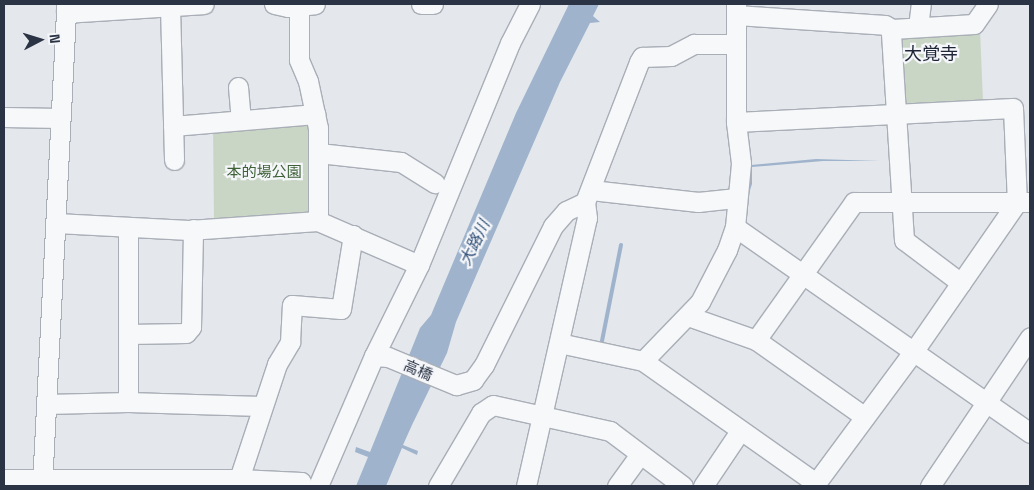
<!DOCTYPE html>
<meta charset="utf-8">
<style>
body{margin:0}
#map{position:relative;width:1034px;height:490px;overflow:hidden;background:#e4e7ec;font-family:"Space Grotesk","Noto Sans JP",sans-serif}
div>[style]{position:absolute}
.green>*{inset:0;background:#c9d6c5}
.water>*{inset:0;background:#9fb4cc}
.stream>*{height:4px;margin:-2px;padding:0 2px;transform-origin:2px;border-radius:2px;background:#9fb4cc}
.roads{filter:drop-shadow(1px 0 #a9aeb7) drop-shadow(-1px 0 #a9aeb7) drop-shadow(0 1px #a9aeb7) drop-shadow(0 -1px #a9aeb7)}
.minor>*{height:19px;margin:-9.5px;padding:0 9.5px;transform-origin:9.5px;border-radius:9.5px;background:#f7f8fa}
span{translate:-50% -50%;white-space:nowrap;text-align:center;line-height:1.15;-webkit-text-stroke:4.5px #f4f6f9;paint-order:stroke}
.park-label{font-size:15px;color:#3f6138}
.street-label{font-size:15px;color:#2b3445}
.water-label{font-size:16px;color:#34527a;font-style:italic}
.quarter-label{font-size:18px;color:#1d2536}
.frame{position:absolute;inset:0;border:5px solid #2b3445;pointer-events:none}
.north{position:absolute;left:15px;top:15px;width:50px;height:50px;-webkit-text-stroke:4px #f4f6f9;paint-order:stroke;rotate:85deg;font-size:14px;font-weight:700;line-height:20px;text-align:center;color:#2b3445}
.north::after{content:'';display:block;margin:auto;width:18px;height:22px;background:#2b3445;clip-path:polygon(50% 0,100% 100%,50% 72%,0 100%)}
</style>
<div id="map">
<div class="green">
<i style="clip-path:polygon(980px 30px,983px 102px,905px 105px,897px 40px,903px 35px)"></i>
<i style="clip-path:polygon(303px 121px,311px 127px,312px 207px,307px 216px,214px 221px,213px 128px)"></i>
</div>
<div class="water">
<i style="clip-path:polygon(569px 4px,599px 4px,593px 16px,600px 22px,590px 23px,560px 82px,456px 322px,447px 353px,412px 425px,403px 445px,418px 451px,417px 455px,402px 448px,386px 486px,356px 486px,368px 457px,355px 452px,356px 447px,370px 452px,420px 328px,431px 315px,516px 113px)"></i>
<i style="clip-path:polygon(740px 4px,746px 4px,747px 13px,744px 129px,751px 165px,816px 159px,880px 161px,823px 161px,752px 167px,752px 184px,744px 209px)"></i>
</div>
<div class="stream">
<i style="left:601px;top:346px;width:103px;rotate:-78.8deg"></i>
</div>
<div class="roads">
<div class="minor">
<i style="left:274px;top:4px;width:14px;rotate:12deg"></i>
<i style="left:288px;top:7px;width:27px;rotate:-6deg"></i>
<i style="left:299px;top:4px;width:56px;rotate:90deg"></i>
<i style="left:299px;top:60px;width:23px;rotate:67deg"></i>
<i style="left:308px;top:81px;width:48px;rotate:78deg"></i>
<i style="left:318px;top:128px;width:93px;rotate:90deg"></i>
<i style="left:421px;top:4px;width:12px"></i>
<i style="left:170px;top:6px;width:154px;rotate:88.5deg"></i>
<i style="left:66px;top:13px;width:138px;rotate:-3.7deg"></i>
<i style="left:736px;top:15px;width:149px;rotate:3.8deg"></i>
<i style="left:885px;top:25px;width:8px;rotate:30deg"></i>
<i style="left:918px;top:27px;width:23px;rotate:-83deg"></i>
<i style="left:238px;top:87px;width:33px;rotate:85deg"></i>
<i style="left:4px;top:117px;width:56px;rotate:1deg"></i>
<i style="left:736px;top:122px;width:277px;rotate:-2.9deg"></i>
<i style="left:1013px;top:108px;width:94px;rotate:87.6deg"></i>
<i style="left:1017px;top:202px;width:183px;rotate:124.7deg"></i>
<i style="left:913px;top:352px;width:167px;rotate:126.5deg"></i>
<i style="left:173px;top:126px;width:143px;rotate:-4.8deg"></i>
<i style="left:319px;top:153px;width:82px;rotate:6.3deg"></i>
<i style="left:401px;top:162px;width:40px;rotate:32deg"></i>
<i style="left:591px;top:190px;width:108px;rotate:6.4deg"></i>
<i style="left:698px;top:202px;width:39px;rotate:-6deg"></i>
<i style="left:56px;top:223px;width:133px;rotate:3deg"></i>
<i style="left:189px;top:230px;width:129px;rotate:-4deg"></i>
<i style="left:318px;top:221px;width:110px;rotate:23.5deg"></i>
<i style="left:735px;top:227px;width:360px;rotate:34.9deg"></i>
<i style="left:128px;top:229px;width:173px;rotate:90deg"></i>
<i style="left:961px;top:283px;width:71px;rotate:-143deg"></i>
<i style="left:904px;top:240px;width:208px;rotate:-93.6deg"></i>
<i style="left:891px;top:32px;width:3px;rotate:-72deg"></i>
<i style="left:892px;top:29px;width:82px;rotate:-3.5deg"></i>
<i style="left:974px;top:24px;width:24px;rotate:-55deg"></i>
<i style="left:688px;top:316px;width:72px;rotate:19.4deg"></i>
<i style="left:756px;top:340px;width:133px;rotate:35.2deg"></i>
<i style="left:128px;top:334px;width:58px;rotate:-1deg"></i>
<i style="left:186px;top:333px;width:8px;rotate:-50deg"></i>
<i style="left:191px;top:327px;width:98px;rotate:-88.8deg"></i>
<i style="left:756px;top:340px;width:169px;rotate:-54.6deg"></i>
<i style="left:854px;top:202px;width:176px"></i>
<i style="left:559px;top:343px;width:86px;rotate:12.1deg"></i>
<i style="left:643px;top:361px;width:212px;rotate:35.2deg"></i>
<i style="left:374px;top:356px;width:14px;rotate:4deg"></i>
<i style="left:388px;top:357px;width:74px;rotate:22.4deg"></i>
<i style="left:456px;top:385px;width:18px;rotate:-16deg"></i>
<i style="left:473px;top:380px;width:19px;rotate:-54deg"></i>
<i style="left:484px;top:365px;width:155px;rotate:-63.6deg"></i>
<i style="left:553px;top:226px;width:20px;rotate:-49deg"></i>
<i style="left:566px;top:211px;width:21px;rotate:-25deg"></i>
<i style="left:585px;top:202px;width:150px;rotate:-68.9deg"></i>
<i style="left:639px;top:62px;width:6px;rotate:-59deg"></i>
<i style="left:642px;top:57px;width:29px;rotate:-2deg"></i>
<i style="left:671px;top:56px;width:26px;rotate:-28deg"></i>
<i style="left:694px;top:44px;width:42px"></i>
<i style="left:643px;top:361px;width:82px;rotate:-46deg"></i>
<i style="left:700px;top:302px;width:59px;rotate:-62.6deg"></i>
<i style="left:727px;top:250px;width:24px;rotate:-71deg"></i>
<i style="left:735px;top:227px;width:64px;rotate:-84.6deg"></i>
<i style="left:741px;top:163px;width:41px;rotate:-97deg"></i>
<i style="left:736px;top:122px;width:118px;rotate:-90deg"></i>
<i style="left:46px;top:404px;width:82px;rotate:-1.4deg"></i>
<i style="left:128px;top:402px;width:133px;rotate:1.7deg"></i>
<i style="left:4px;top:479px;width:235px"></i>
<i style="left:239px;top:479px;width:62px;rotate:2.8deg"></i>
<i style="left:301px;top:482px;width:4px;rotate:117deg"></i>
<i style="left:239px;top:479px;width:121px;rotate:-71.7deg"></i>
<i style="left:277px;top:364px;width:26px;rotate:-59deg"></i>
<i style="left:290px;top:342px;width:37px;rotate:-87deg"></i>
<i style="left:292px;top:305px;width:49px;rotate:4.7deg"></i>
<i style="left:341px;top:309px;width:75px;rotate:-80.8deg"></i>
<i style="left:42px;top:486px;width:483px;rotate:-87.1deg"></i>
<i style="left:318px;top:486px;width:142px;rotate:-66.7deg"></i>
<i style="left:374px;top:356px;width:102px;rotate:-63.7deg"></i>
<i style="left:419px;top:265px;width:240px;rotate:-67.7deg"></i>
<i style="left:510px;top:43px;width:44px;rotate:-62.9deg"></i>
<i style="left:438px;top:486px;width:85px;rotate:-59.5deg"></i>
<i style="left:481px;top:413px;width:14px;rotate:-34deg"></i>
<i style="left:493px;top:405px;width:120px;rotate:12.5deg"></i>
<i style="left:610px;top:431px;width:91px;rotate:37deg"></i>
<i style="left:526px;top:486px;width:275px;rotate:-77.2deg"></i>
<i style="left:587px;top:218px;width:17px;rotate:-97deg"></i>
<i style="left:617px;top:486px;width:39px;rotate:-54deg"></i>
<i style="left:703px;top:486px;width:66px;rotate:-56.1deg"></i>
<i style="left:930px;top:486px;width:179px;rotate:-56.1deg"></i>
</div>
</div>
<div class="park-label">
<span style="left:264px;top:172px">本的場公園</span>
</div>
<div class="street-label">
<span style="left:418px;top:370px;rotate:23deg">高橋</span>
</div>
<div class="water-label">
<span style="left:475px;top:243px;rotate:-64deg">大路川</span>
</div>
<div class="quarter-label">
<span style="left:931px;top:54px">大覚寺</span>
</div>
<div class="frame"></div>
<div class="north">N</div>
</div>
